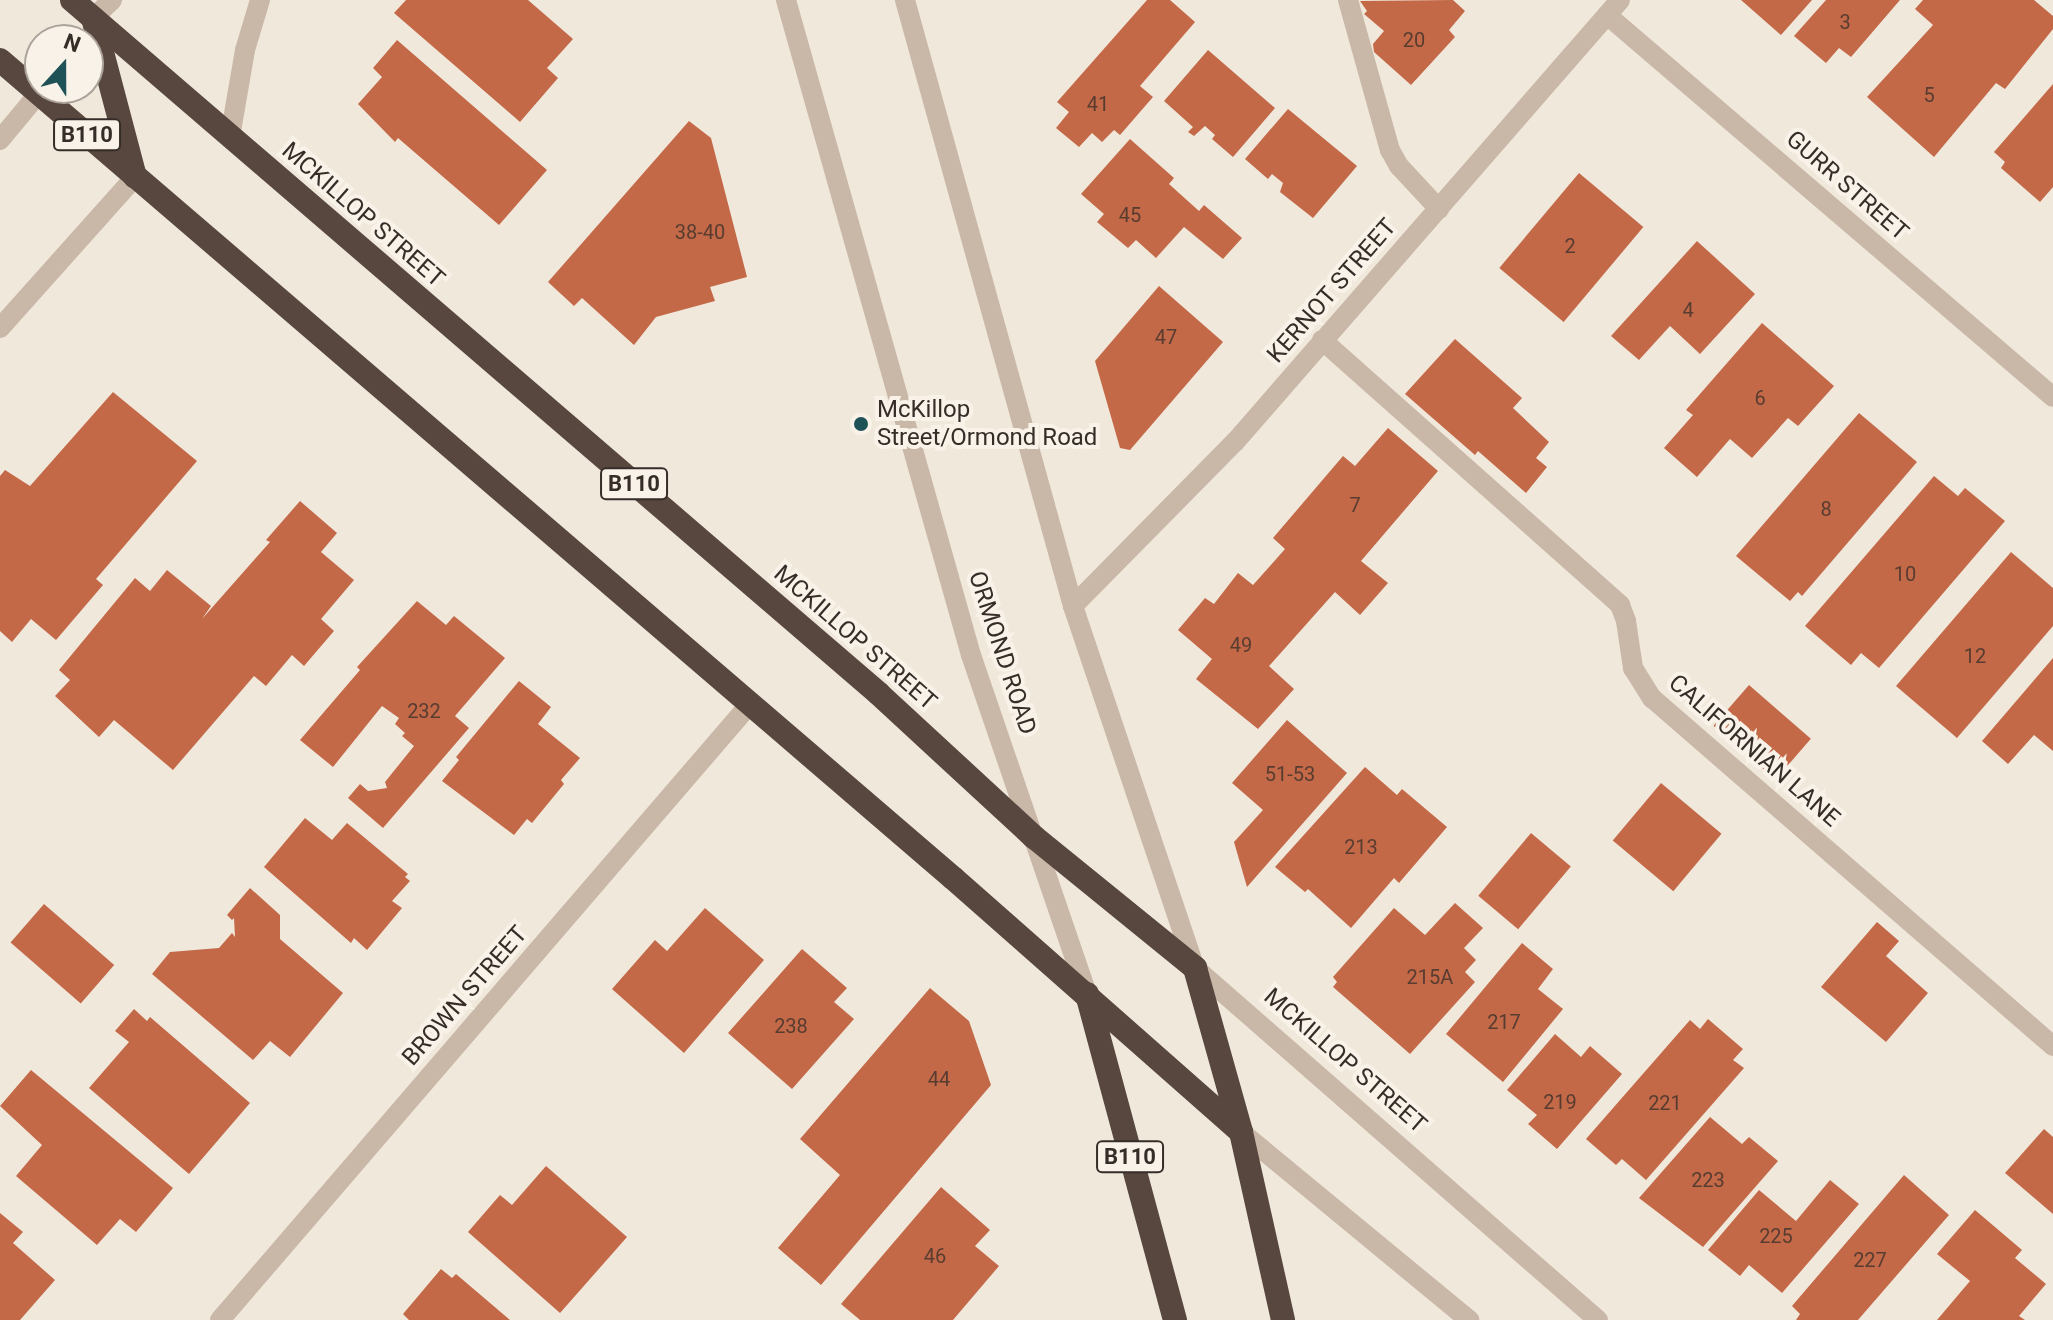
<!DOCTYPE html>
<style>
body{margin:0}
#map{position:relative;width:2053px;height:1320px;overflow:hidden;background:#f1e8dc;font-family:Roboto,sans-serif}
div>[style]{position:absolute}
.building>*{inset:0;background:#c36948;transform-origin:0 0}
.minor>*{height:20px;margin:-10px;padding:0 10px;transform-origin:10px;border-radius:10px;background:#c9b8a8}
.highway>*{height:24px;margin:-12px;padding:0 12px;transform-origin:12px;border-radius:12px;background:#57473f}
.dots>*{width:22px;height:22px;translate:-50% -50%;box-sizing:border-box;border:4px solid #f9f2e8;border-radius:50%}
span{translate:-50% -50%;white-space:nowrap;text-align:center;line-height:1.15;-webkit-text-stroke:8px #f9f2e8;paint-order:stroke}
.number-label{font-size:20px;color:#593c30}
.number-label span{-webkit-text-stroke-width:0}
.shield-label span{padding:2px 6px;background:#f9f2e8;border:2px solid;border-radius:6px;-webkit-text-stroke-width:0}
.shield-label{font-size:22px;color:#362d28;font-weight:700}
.street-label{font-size:24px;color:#362d28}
.poi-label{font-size:24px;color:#362d28}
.left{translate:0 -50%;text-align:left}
.north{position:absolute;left:24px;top:24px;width:80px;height:80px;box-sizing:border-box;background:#f9f2e8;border:2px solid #aba39b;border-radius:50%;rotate:21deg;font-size:22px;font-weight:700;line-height:32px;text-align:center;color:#362d28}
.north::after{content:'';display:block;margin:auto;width:28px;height:36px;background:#1f5257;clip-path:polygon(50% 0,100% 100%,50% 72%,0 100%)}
</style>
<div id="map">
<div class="building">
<i style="clip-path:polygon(406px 0,528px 0,573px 39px,547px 68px,558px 78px,520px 122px,394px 13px)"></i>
<i style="clip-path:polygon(1147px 0,1170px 0,1195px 22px,1140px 86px,1153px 97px,1120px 135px,1114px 130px,1102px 142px,1092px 133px,1079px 147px,1056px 128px,1069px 112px,1057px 102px)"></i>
<i style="clip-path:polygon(1453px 0,1465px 11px,1449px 30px,1455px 37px,1411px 85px,1374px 52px,1373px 44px,1384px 31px,1364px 14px,1367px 11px,1360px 1px)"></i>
<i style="clip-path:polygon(1741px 0,1812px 0,1781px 35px)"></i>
<i style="clip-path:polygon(1826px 0,1900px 0,1851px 57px,1839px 48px,1826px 63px,1794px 36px)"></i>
<i style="clip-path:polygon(1923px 0,2034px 0,2053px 16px,2053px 29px,2005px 89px,1996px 83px,1934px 157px,1867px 97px,1933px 25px,1915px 9px)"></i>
<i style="clip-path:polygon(397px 40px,547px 170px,499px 225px,398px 138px,395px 142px,358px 104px,382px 77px,373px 68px)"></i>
<i style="clip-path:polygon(1208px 50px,1275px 108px,1233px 157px,1212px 139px,1215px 135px,1205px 126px,1194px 136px,1188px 132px,1193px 127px,1164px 101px)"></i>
<i style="clip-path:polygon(2053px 84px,2053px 187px,2040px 202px,2001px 168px,2005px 162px,1994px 152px)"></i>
<i style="clip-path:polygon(1288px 109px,1357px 166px,1313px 218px,1280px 192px,1283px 183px,1272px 174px,1268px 179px,1245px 159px)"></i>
<i style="clip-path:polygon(689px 121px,711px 138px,747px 277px,710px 287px,715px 301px,656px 317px,634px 345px,582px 298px,574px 306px,548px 282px)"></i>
<i style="clip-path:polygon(1130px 139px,1174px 178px,1169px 184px,1199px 211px,1204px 205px,1242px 238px,1223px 259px,1184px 227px,1156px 258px,1136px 240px,1128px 248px,1097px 222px,1104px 214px,1081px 194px)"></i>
<i style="left:1579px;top:173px;width:84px;height:124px;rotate:40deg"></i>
<i style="clip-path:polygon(1697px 241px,1755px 294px,1700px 354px,1670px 326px,1639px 360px,1611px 336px)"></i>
<i style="clip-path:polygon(1159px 286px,1223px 342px,1130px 450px,1120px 448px,1095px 361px)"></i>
<i style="clip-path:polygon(1762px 323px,1834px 386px,1798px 426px,1788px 418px,1752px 458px,1730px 439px,1697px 477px,1664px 448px,1693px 415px,1686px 410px)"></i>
<i style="clip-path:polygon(1455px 339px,1522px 398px,1513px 408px,1549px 442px,1536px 458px,1547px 467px,1526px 493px,1478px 451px,1475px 455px,1405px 394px)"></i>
<i style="clip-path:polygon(113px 392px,197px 461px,96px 579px,103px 585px,56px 640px,31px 619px,12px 642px,0 631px,0 476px,5px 470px,30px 486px)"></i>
<i style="clip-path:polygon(1859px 413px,1917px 462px,1802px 596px,1798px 592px,1790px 601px,1736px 556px)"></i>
<i style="clip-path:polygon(1388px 428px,1438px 471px,1361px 561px,1388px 583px,1360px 615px,1335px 592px,1269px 666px,1294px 689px,1258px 729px,1196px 679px,1212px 659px,1178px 630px,1205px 598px,1214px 604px,1238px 573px,1253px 585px,1285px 549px,1273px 538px,1343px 456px,1355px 466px)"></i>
<i style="clip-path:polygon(1934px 476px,1958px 496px,1965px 488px,2005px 521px,1879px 668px,1861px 653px,1851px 665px,1805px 626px)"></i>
<i style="clip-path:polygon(300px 501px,337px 533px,321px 552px,354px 580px,321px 619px,334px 631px,304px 666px,292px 655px,266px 686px,254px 676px,173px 770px,114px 720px,99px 737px,55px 696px,70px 680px,59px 670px,135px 578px,150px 591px,167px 570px,211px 606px,202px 619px,270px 542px,266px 540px)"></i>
<i style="clip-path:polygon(2011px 552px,2053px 588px,2053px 626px,1957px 738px,1896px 686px)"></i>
<i style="clip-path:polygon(417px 601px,446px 625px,454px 616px,505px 658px,455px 716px,469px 728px,383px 828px,348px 798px,360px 784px,368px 791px,387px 788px,385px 782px,414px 746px,402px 736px,405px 733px,395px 724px,399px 718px,382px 706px,333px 767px,300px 740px,360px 670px,357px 667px)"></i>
<i style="clip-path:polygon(2053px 658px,2053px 751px,2034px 735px,2008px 764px,1982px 741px)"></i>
<i style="clip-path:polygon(519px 681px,551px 707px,538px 724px,580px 758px,561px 780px,564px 784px,532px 823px,527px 819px,514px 835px,442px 781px,459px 760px,456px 757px)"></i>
<i style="left:1749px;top:685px;width:82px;height:54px;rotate:41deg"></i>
<i style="clip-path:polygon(1287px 720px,1347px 773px,1247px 887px,1234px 842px,1263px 810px,1232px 783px)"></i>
<i style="clip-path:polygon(1365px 767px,1397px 795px,1402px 789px,1447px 827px,1399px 883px,1394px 878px,1351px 928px,1308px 889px,1305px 892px,1275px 867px)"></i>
<i style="left:1661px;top:783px;width:79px;height:75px;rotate:40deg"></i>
<i style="clip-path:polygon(305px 818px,332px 840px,347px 823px,408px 874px,405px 877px,410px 881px,392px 901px,402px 908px,367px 950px,354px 938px,351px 943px,264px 867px)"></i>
<i style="left:1531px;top:833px;width:52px;height:82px;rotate:40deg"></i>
<i style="clip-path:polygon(250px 888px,280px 915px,280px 939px,343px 993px,290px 1057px,270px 1041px,253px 1060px,152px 974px,170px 952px,219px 948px,232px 933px,235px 937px,234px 918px,232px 920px,227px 915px)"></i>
<i style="clip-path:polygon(1455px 903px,1483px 928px,1464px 948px,1476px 960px,1465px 972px,1475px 982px,1410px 1054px,1333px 987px,1337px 982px,1333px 977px,1394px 908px,1425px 935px)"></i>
<i style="left:44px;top:904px;width:93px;height:51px;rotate:41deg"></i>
<i style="clip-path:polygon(705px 908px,764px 960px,684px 1053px,612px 989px,655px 940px,667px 951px)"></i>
<i style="clip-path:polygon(1877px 922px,1899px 941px,1886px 956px,1928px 993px,1886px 1042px,1821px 987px)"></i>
<i style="clip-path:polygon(1522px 943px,1553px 969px,1538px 989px,1563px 1009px,1503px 1082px,1446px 1034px)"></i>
<i style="clip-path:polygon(802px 949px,847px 988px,834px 1002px,854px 1019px,792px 1089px,728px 1033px)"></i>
<i style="clip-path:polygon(930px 988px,969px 1021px,991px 1085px,821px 1285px,778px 1248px,840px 1175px,800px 1139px)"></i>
<i style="clip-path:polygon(134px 1009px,147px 1021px,150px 1017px,250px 1103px,189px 1174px,89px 1088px,129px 1042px,115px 1031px)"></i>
<i style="clip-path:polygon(1708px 1019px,1743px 1049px,1733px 1060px,1744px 1068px,1646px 1180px,1622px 1159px,1616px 1165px,1586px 1139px,1690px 1020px,1700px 1029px)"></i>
<i style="clip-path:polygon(1555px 1034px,1581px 1057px,1590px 1046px,1622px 1074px,1557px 1149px,1528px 1124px,1537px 1115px,1507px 1090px)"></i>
<i style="clip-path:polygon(31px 1070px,173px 1188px,136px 1232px,120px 1219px,97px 1245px,16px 1176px,42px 1145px,0 1106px)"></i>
<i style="clip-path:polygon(1710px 1117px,1742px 1144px,1749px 1137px,1778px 1161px,1703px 1247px,1639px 1198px)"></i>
<i style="clip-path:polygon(2044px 1129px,2053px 1137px,2053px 1214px,2005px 1173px)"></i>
<i style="clip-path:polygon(546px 1166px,627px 1237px,560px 1313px,468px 1232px,500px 1195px,512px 1205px)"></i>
<i style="clip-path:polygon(1904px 1175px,1949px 1215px,1858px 1320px,1796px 1320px,1800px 1314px,1792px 1306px)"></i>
<i style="clip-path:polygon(1830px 1180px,1859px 1204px,1782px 1293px,1749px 1265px,1740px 1276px,1708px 1250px,1759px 1190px,1796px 1221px)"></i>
<i style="clip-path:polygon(941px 1187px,990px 1230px,975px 1246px,999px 1266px,953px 1320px,860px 1320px,841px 1304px)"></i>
<i style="clip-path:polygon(1975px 1210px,2022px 1250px,2015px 1258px,2046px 1284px,2019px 1316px,2025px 1320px,1937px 1320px,1970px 1281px,1937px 1254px)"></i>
<i style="clip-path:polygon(0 1213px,23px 1232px,13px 1243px,55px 1280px,20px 1320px,0 1320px)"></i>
<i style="clip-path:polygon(441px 1269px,452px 1278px,456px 1274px,510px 1320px,409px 1320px,403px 1314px)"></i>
</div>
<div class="minor">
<i style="left:786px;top:0;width:681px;rotate:74.23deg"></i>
<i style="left:971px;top:655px;width:357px;rotate:71.1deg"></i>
<i style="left:905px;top:0;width:629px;rotate:74.51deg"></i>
<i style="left:1073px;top:606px;width:382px;rotate:71.4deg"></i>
<i style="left:1195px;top:968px;width:535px;rotate:41.14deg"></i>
<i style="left:1348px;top:0;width:156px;rotate:74.4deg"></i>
<i style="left:1390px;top:150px;width:18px;rotate:61deg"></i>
<i style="left:1399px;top:166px;width:59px;rotate:47.1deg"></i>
<i style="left:1607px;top:15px;width:587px;rotate:40.58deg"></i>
<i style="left:93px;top:18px;width:26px;rotate:-43deg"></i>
<i style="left:230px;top:137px;width:88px;rotate:-80.2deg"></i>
<i style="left:245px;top:50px;width:52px;rotate:-73.3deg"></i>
<i style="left:0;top:140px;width:60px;rotate:-50.4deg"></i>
<i style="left:0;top:328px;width:203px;rotate:-48.2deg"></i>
<i style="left:1322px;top:340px;width:399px;rotate:41.6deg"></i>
<i style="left:1620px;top:605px;width:17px;rotate:69deg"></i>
<i style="left:1626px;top:621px;width:48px;rotate:81.5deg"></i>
<i style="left:1633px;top:668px;width:36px;rotate:58deg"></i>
<i style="left:1652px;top:698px;width:531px;rotate:40.95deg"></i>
<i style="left:1073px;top:606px;width:231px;rotate:-45.4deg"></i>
<i style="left:1235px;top:442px;width:586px;rotate:-48.94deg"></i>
<i style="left:1241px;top:1132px;width:296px;rotate:39.5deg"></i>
<i style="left:220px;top:1320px;width:811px;rotate:-49.3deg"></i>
</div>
<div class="highway">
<i style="left:72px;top:0;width:1064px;rotate:40.69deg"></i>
<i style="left:879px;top:694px;width:211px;rotate:42.7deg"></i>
<i style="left:1034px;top:837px;width:208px;rotate:39.1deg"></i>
<i style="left:1195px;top:968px;width:170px;rotate:74.3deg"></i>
<i style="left:1241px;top:1132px;width:193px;rotate:77.4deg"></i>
<i style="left:93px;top:18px;width:164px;rotate:75.2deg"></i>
<i style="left:0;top:60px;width:1256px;rotate:40.64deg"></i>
<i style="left:953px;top:878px;width:384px;rotate:41.4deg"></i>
<i style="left:1087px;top:994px;width:338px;rotate:74.9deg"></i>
</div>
<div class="dots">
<i style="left:861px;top:424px;background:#1f5257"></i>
</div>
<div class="number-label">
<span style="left:1845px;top:22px">3</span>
<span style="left:1414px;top:40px">20</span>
<span style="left:1929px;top:95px">5</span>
<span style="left:1098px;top:104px">41</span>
<span style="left:1130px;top:215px">45</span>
<span style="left:700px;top:232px">38-40</span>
<span style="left:1570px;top:246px">2</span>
<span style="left:1688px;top:310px">4</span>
<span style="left:1166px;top:337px">47</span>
<span style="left:1760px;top:398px">6</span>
<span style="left:1355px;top:505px">7</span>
<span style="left:1826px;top:509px">8</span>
<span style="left:1905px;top:574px">10</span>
<span style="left:1241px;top:645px">49</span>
<span style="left:1975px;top:656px">12</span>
<span style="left:424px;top:711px">232</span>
<span style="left:1290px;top:774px">51-53</span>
<span style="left:1361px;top:847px">213</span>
<span style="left:1430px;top:977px">215A</span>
<span style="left:1504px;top:1022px">217</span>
<span style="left:791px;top:1026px">238</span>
<span style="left:939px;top:1079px">44</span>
<span style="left:1560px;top:1102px">219</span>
<span style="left:1665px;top:1103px">221</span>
<span style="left:1708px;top:1180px">223</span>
<span style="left:1776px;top:1236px">225</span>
<span style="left:935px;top:1256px">46</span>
<span style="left:1870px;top:1260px">227</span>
</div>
<div class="shield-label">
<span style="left:87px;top:135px">B110</span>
<span style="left:634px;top:484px">B110</span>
<span style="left:1130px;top:1157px">B110</span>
</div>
<div class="street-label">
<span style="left:1847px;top:186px;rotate:41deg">GURR STREET</span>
<span style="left:363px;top:215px;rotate:41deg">MCKILLOP STREET</span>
<span style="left:1332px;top:291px;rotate:-49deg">KERNOT STREET</span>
<span style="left:855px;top:638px;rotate:41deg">MCKILLOP STREET</span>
<span style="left:1002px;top:653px;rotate:72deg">ORMOND ROAD</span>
<span style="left:1754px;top:751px;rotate:41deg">CALIFORNIAN LANE</span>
<span style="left:465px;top:996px;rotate:-49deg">BROWN STREET</span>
<span style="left:1345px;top:1061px;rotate:41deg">MCKILLOP STREET</span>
</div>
<div class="poi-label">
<span class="left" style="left:877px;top:424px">McKillop<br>Street/Ormond Road</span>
</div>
<div class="north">N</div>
</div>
